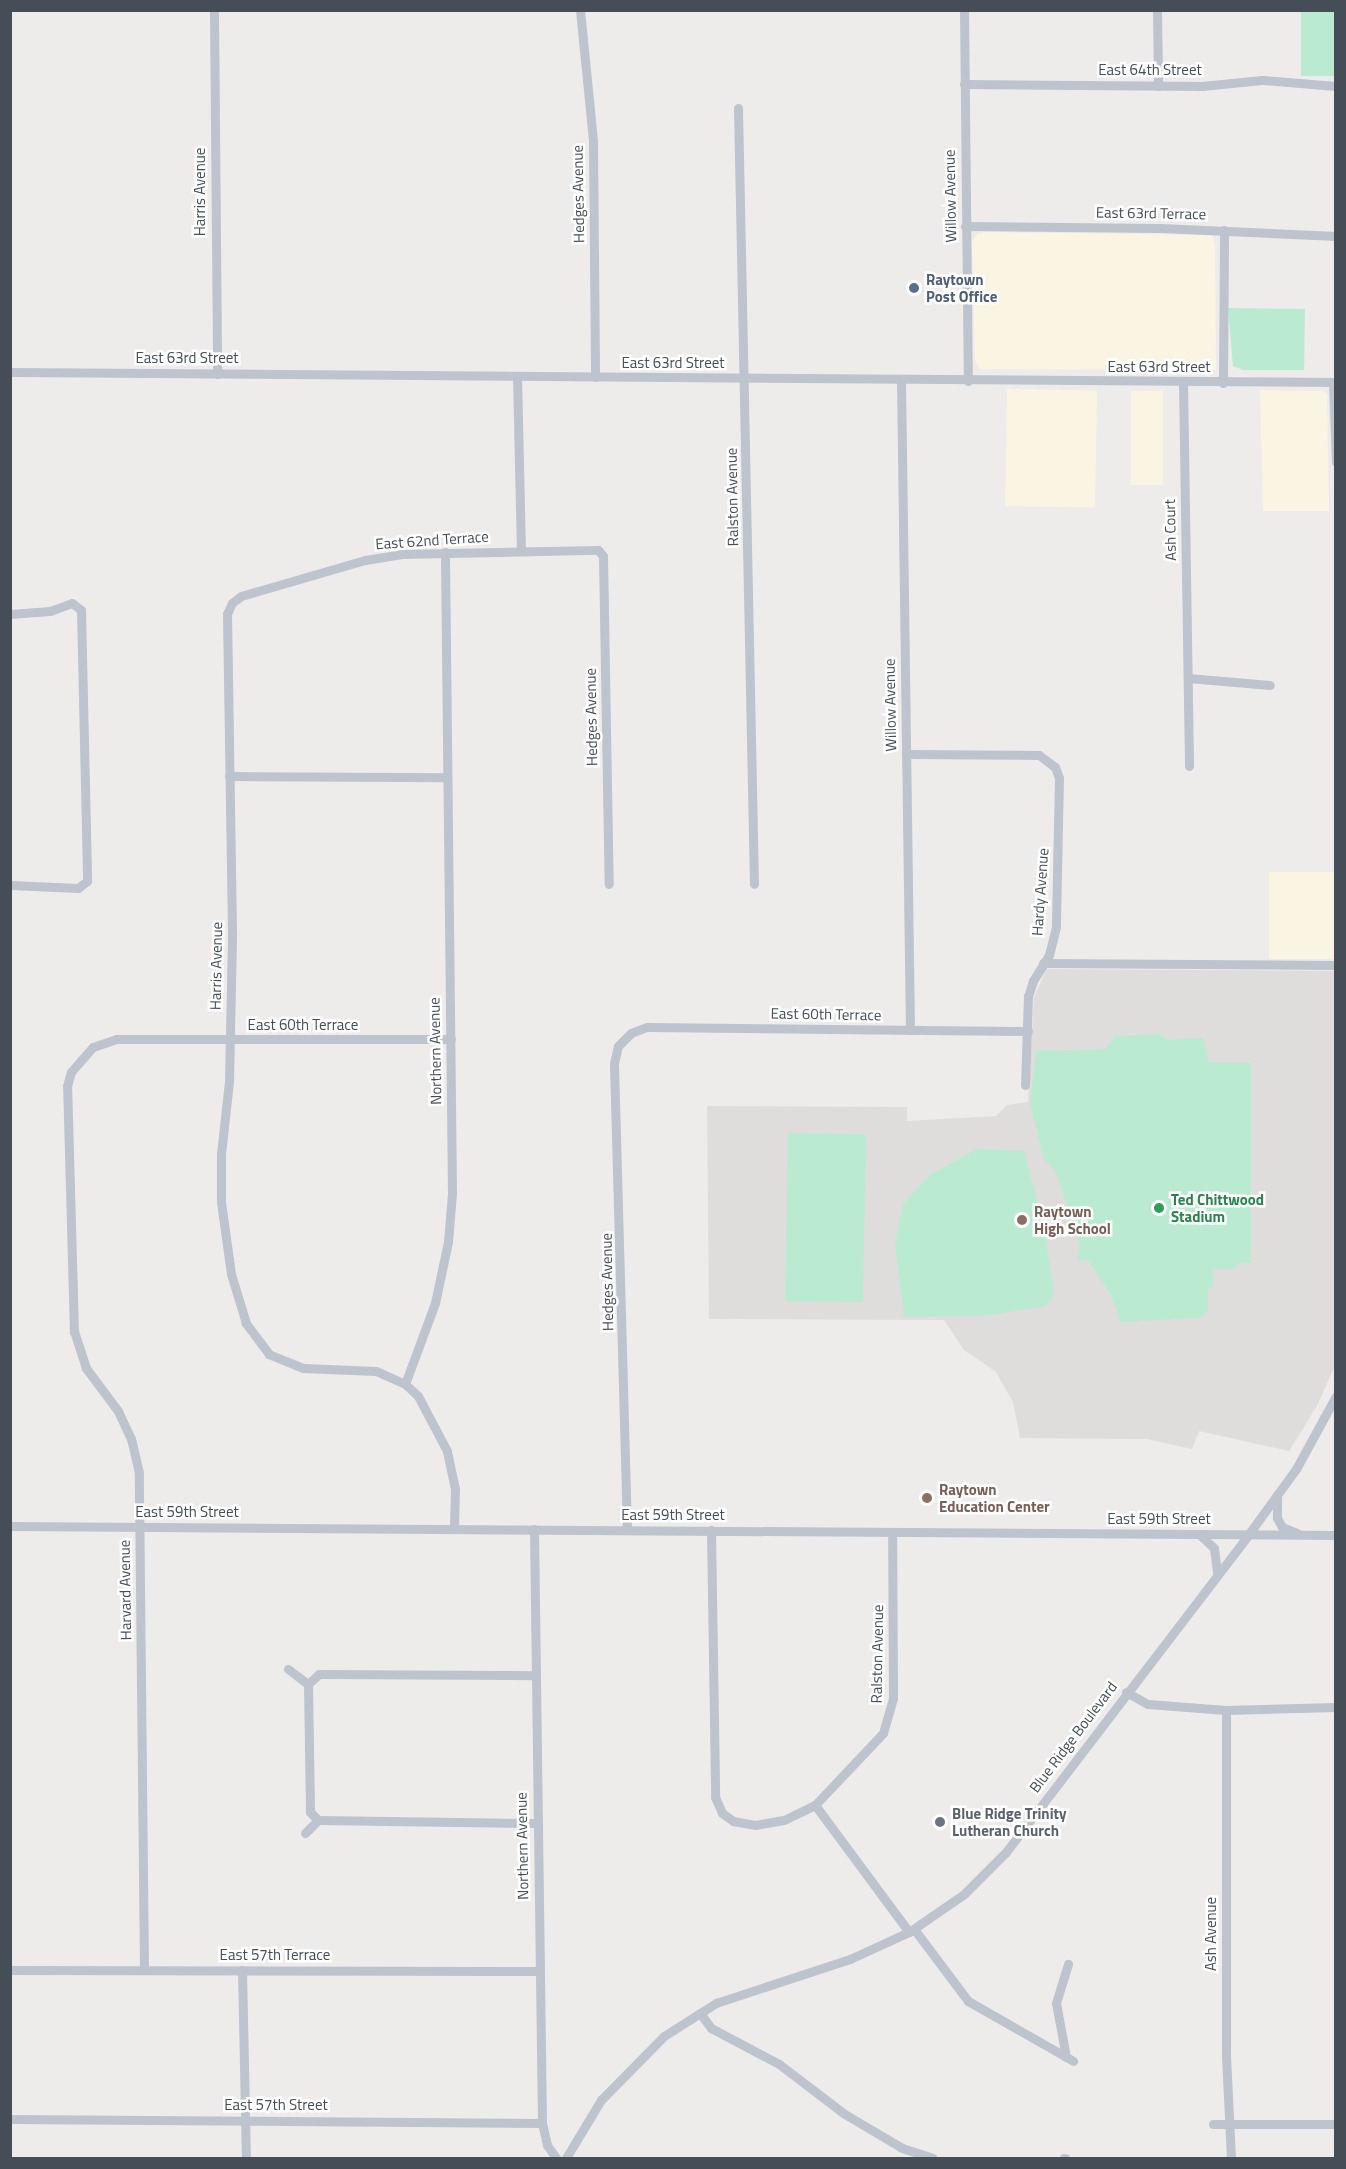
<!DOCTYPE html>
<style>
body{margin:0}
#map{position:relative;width:1346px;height:2169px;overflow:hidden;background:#eeebeb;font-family:"Titillium Web",sans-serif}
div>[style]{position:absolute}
.commercial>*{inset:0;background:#faf5e3;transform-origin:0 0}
.education>*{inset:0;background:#dfdcdc}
.green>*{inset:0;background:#baebd1;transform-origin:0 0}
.minor>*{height:9px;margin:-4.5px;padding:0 4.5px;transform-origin:4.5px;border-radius:4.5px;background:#bdc4cd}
.dots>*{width:16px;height:16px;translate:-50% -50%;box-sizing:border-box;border:3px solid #fff;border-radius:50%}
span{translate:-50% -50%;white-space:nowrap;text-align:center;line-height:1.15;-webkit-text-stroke:5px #fff;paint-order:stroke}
.street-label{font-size:15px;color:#454d57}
.service-label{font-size:15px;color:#4e5e75;font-weight:700}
.left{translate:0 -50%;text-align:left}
.leisure-label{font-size:15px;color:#27864d;font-weight:700}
.education-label{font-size:15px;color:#785e54;font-weight:700}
.worship-label{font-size:15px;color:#5b616d;font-weight:700}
.frame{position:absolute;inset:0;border:12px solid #454d57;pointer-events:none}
</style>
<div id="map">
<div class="commercial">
<i style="clip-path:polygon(985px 232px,1212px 235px,1215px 246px,1216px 370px,980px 369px,975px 360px,972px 242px,978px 234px)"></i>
<i style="left:1007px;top:389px;width:90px;height:117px;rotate:1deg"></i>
<i style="clip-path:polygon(1260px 390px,1323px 391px,1327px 395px,1329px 511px,1263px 511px)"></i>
<i style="left:1131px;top:391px;width:32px;height:94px"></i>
<i style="left:1269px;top:872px;width:66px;height:87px"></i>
</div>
<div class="education">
<i style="clip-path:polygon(1046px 969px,1335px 971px,1336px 1363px,1318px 1404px,1289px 1451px,1199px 1431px,1192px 1449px,1147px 1439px,1020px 1438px,1013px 1402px,996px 1372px,964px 1350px,944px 1320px,709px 1319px,707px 1106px,907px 1107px,907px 1121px,996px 1116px,1007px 1105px,1028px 1102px,1034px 998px)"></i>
</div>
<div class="green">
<i style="left:1301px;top:11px;width:34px;height:65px"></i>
<i style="clip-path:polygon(1228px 308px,1305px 309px,1304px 370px,1243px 370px,1233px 366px)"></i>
<i style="clip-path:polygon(1158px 1034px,1168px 1040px,1203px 1038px,1209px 1062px,1251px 1063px,1251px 1263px,1238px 1263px,1235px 1269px,1213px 1269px,1213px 1287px,1208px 1288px,1208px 1310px,1200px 1318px,1120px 1322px,1111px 1295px,1087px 1259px,1077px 1261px,1080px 1245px,1055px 1170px,1044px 1159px,1030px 1104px,1036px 1051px,1105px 1049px,1116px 1036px)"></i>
<i style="left:788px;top:1133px;width:78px;height:168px;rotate:1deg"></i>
<i style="clip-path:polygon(977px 1149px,1024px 1151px,1045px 1233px,1054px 1294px,1045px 1306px,984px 1316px,904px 1317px,895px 1244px,903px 1204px,930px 1175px)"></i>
</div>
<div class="minor">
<i style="left:214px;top:10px;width:364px;rotate:89.5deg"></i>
<i style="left:580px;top:10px;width:132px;rotate:84.3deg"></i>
<i style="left:593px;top:141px;width:236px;rotate:89.5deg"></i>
<i style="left:964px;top:10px;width:371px;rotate:89.4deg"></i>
<i style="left:1157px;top:10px;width:76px;rotate:89.2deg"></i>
<i style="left:964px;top:84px;width:238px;rotate:0.5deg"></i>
<i style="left:1202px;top:86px;width:60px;rotate:-5.7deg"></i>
<i style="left:1262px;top:80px;width:74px;rotate:4.6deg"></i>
<i style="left:738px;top:108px;width:776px;rotate:88.82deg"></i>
<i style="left:965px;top:226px;width:195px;rotate:0.6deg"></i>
<i style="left:1160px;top:228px;width:176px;rotate:2.6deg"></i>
<i style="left:10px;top:372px;width:1326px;rotate:0.43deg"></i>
<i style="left:517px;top:376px;width:174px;rotate:88.7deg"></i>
<i style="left:901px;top:380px;width:650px;rotate:89.21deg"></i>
<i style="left:1183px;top:382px;width:384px;rotate:89.1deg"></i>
<i style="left:1333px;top:382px;width:80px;rotate:87.9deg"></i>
<i style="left:1223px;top:383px;width:153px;rotate:-89.6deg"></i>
<i style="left:10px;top:614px;width:40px;rotate:-4.3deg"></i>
<i style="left:50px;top:611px;width:23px;rotate:-20deg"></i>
<i style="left:72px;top:603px;width:11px;rotate:38deg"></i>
<i style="left:81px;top:610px;width:271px;rotate:88.7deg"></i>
<i style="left:87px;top:881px;width:11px;rotate:142deg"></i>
<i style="left:78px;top:888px;width:68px;rotate:-177.5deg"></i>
<i style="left:1188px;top:678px;width:82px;rotate:4.9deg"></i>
<i style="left:906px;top:754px;width:133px;rotate:0.4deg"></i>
<i style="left:1039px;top:755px;width:20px;rotate:37deg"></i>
<i style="left:1055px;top:767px;width:12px;rotate:70deg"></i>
<i style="left:1059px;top:778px;width:149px;rotate:91.2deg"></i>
<i style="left:1056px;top:927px;width:29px;rotate:104deg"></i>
<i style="left:1049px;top:955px;width:31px;rotate:122deg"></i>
<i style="left:1033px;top:981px;width:16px;rotate:108deg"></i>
<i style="left:1028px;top:996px;width:89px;rotate:91.9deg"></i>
<i style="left:229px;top:776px;width:217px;rotate:0.3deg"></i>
<i style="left:1043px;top:963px;width:293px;rotate:0.4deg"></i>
<i style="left:405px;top:1384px;width:86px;rotate:-69.7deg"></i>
<i style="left:435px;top:1303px;width:62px;rotate:-78deg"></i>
<i style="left:448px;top:1242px;width:49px;rotate:-85.3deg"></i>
<i style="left:452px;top:1193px;width:641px;rotate:-90.63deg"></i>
<i style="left:1277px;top:1495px;width:23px;rotate:90deg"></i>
<i style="left:1277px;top:1518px;width:10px;rotate:61deg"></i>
<i style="left:1282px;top:1527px;width:16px;rotate:22deg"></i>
<i style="left:10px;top:1526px;width:1326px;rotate:0.39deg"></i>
<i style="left:454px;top:1529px;width:40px;rotate:-88.6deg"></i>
<i style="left:455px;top:1489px;width:39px;rotate:-102deg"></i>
<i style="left:447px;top:1451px;width:62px;rotate:-117.8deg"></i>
<i style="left:418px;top:1396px;width:18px;rotate:-137deg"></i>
<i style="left:405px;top:1384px;width:32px;rotate:-156deg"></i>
<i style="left:376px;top:1371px;width:73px;rotate:-177.6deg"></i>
<i style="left:303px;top:1368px;width:37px;rotate:-158deg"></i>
<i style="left:269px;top:1354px;width:39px;rotate:-127deg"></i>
<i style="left:246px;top:1323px;width:51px;rotate:-107deg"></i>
<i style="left:231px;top:1274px;width:73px;rotate:-97.9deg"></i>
<i style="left:221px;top:1202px;width:48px;rotate:-90deg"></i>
<i style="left:221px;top:1154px;width:73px;rotate:-83.7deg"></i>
<i style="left:229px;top:1081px;width:149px;rotate:-88.8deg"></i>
<i style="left:232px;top:932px;width:318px;rotate:-90.9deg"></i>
<i style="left:227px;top:614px;width:12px;rotate:-66deg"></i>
<i style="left:232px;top:603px;width:11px;rotate:-38deg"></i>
<i style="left:241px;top:596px;width:129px;rotate:-16.2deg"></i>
<i style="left:365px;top:560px;width:36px;rotate:-9deg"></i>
<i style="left:401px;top:554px;width:197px;rotate:-1.2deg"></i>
<i style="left:598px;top:550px;width:8px;rotate:50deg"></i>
<i style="left:603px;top:556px;width:328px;rotate:89deg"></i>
<i style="left:534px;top:1529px;width:594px;rotate:89.23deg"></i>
<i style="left:542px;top:2123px;width:23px;rotate:77deg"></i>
<i style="left:547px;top:2145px;width:16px;rotate:55deg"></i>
<i style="left:627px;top:1530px;width:467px;rotate:-91.6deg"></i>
<i style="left:614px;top:1063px;width:17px;rotate:-77deg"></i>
<i style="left:618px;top:1046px;width:18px;rotate:-45deg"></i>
<i style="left:631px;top:1033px;width:17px;rotate:-21deg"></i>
<i style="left:647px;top:1027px;width:381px;rotate:0.6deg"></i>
<i style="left:711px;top:1530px;width:267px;rotate:89.1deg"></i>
<i style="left:715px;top:1797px;width:17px;rotate:66deg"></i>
<i style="left:722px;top:1813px;width:14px;rotate:36deg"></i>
<i style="left:733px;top:1821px;width:22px;rotate:10deg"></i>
<i style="left:755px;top:1825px;width:29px;rotate:-10deg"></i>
<i style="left:784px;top:1820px;width:34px;rotate:-26deg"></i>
<i style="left:815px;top:1805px;width:99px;rotate:-46.6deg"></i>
<i style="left:883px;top:1733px;width:36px;rotate:-74deg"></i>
<i style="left:893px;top:1698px;width:166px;rotate:-90.3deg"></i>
<i style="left:1200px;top:1535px;width:19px;rotate:43deg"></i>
<i style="left:1214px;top:1548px;width:26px;rotate:83deg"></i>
<i style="left:288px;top:1669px;width:25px;rotate:37deg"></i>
<i style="left:308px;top:1684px;width:128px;rotate:89.1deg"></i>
<i style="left:310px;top:1812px;width:11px;rotate:45deg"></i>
<i style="left:308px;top:1684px;width:15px;rotate:-42deg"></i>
<i style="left:319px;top:1674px;width:216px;rotate:0.3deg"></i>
<i style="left:1126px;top:1692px;width:25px;rotate:29deg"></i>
<i style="left:1148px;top:1704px;width:78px;rotate:4.4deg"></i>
<i style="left:1226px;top:1710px;width:110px;rotate:-1.6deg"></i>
<i style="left:1226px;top:1710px;width:346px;rotate:90deg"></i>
<i style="left:1226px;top:2056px;width:102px;rotate:87.2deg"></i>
<i style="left:815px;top:1805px;width:158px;rotate:53.5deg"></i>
<i style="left:318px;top:1820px;width:219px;rotate:0.8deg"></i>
<i style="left:305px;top:1833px;width:18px;rotate:-45deg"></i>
<i style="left:914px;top:1929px;width:90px;rotate:53.1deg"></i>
<i style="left:968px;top:2001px;width:121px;rotate:29.7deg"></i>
<i style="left:10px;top:1970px;width:529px;rotate:0.11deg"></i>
<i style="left:144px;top:1970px;width:497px;rotate:-90.6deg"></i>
<i style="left:139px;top:1473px;width:35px;rotate:-103deg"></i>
<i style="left:131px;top:1439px;width:31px;rotate:-115deg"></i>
<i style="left:118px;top:1411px;width:54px;rotate:-126.7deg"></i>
<i style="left:86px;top:1368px;width:38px;rotate:-108deg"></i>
<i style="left:74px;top:1332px;width:246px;rotate:-91.6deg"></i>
<i style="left:67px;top:1086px;width:15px;rotate:-74deg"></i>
<i style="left:71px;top:1072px;width:33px;rotate:-49deg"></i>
<i style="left:93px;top:1047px;width:24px;rotate:-19deg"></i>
<i style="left:116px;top:1039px;width:335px"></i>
<i style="left:242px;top:1970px;width:188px;rotate:88.8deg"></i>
<i style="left:700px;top:2013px;width:19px;rotate:54deg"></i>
<i style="left:711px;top:2028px;width:77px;rotate:27.9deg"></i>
<i style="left:779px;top:2064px;width:81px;rotate:37.4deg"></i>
<i style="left:843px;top:2113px;width:69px;rotate:30.7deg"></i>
<i style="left:902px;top:2148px;width:32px;rotate:18deg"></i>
<i style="left:1066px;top:2057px;width:55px;rotate:-100.5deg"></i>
<i style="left:1056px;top:2003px;width:41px;rotate:-72.9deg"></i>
<i style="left:10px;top:2119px;width:532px;rotate:0.43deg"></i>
<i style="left:1213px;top:2124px;width:123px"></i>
<i style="left:566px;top:2158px;width:68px;rotate:-58.9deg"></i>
<i style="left:601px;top:2100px;width:90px;rotate:-45.5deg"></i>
<i style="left:664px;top:2036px;width:62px;rotate:-32.4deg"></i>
<i style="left:716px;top:2003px;width:141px;rotate:-18.2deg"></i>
<i style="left:850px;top:1959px;width:65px;rotate:-24.6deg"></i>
<i style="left:909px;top:1932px;width:67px;rotate:-34.6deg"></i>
<i style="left:964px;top:1894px;width:59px;rotate:-45deg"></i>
<i style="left:1006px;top:1852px;width:399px;rotate:-52.6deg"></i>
<i style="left:1248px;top:1535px;width:82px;rotate:-54deg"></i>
<i style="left:1296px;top:1469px;width:83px;rotate:-61.3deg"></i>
<i style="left:1064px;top:2158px;width:1px"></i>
</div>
<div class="dots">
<i style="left:914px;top:288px;background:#5c6f8a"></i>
<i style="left:1159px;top:1208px;background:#2e9e5b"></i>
<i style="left:1022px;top:1220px;background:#8d6e63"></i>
<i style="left:927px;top:1498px;background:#8d6e63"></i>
<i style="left:940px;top:1822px;background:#6b7280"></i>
</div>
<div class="street-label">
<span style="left:1150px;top:70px">East 64th Street</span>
<span style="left:200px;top:192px;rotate:-90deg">Harris Avenue</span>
<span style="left:578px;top:194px;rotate:-91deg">Hedges Avenue</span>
<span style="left:950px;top:196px;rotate:-91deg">Willow Avenue</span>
<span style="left:1151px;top:213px;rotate:1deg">East 63rd Terrace</span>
<span style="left:187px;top:358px">East 63rd Street</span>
<span style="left:673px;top:363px">East 63rd Street</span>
<span style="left:1159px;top:367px">East 63rd Street</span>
<span style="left:732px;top:497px;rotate:-91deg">Ralston Avenue</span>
<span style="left:1170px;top:530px;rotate:-91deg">Ash Court</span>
<span style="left:432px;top:540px;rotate:-4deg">East 62nd Terrace</span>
<span style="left:890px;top:705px;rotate:-91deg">Willow Avenue</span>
<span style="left:591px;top:717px;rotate:-91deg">Hedges Avenue</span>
<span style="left:1040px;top:892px;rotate:-86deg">Hardy Avenue</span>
<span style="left:216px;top:966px;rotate:-89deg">Harris Avenue</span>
<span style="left:826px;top:1014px;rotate:1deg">East 60th Terrace</span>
<span style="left:303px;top:1025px">East 60th Terrace</span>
<span style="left:435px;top:1051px;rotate:-91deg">Northern Avenue</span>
<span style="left:607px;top:1282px;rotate:-91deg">Hedges Avenue</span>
<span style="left:187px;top:1512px">East 59th Street</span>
<span style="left:673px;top:1515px">East 59th Street</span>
<span style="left:1159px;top:1519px">East 59th Street</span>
<span style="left:125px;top:1590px;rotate:-91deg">Harvard Avenue</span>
<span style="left:877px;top:1654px;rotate:-89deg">Ralston Avenue</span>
<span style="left:1073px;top:1737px;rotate:-53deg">Blue Ridge Boulevard</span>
<span style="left:522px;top:1846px;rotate:-91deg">Northern Avenue</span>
<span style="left:1211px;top:1934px;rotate:-90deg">Ash Avenue</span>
<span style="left:275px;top:1955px">East 57th Terrace</span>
<span style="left:276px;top:2105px">East 57th Street</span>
</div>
<div class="service-label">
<span class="left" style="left:926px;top:288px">Raytown<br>Post Office</span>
</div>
<div class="leisure-label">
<span class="left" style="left:1171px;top:1208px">Ted Chittwood<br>Stadium</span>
</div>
<div class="education-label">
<span class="left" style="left:1034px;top:1220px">Raytown<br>High School</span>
<span class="left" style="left:939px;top:1498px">Raytown<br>Education Center</span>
</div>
<div class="worship-label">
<span class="left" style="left:952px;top:1822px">Blue Ridge Trinity<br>Lutheran Church</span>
</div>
<div class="frame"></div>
</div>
